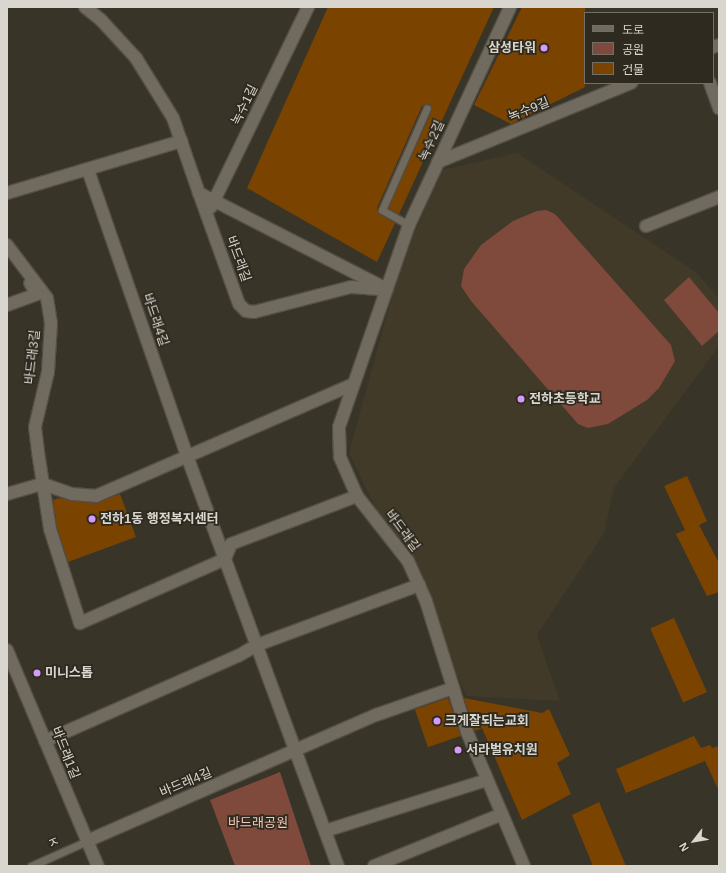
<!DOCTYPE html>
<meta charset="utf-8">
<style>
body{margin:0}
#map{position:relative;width:726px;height:873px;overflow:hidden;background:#383428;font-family:Helvetica,"Noto Sans KR",sans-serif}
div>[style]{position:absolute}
.built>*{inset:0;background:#413a28}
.green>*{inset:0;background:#7f493c}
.building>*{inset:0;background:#7a4300;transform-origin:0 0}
.roads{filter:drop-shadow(1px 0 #534f46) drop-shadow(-1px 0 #534f46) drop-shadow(0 1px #534f46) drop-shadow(0 -1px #534f46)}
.lane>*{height:7px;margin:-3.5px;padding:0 3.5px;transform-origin:3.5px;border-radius:3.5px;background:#706b5e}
.street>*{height:12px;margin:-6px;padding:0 6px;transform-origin:6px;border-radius:6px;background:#706b5e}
.dots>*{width:11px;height:11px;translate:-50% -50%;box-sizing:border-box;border:2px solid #2e2a1f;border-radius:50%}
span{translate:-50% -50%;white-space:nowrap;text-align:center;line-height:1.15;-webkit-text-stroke:3.5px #2e2a1f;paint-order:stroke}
.poi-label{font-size:13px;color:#d9d6cf;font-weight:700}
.right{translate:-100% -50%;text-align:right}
.left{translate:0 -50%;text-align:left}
.street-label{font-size:13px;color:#d9d6cf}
.park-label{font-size:13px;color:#fac6b9}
.frame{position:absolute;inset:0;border:8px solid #d9d6cf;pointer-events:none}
.legend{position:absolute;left:584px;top:12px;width:130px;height:72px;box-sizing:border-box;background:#2e2a1f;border:1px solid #726f65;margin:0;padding:5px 7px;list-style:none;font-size:12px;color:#d9d6cf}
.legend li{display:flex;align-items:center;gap:8px;height:20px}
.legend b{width:20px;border:1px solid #726f65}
.north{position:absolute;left:674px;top:821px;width:40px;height:40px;-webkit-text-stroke:3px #2e2a1f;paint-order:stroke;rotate:239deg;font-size:11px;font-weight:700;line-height:16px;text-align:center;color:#d9d6cf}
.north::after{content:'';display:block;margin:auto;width:14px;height:18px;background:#d9d6cf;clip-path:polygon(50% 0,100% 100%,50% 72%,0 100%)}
</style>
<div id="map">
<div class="built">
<i style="clip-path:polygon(517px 153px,697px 273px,719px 299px,719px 346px,614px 488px,604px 533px,537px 635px,560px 701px,467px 696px,349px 453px,401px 263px,442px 170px)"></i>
</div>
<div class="green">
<i style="clip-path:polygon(537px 211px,546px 210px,555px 214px,671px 345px,675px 361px,659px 388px,647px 400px,608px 424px,588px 428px,578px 424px,471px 301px,461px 286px,464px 269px,481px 245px,513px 221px)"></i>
<i style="clip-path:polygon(689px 277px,719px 313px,719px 331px,702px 346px,664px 300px)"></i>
<i style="clip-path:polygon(280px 772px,311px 866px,235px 866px,210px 800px)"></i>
</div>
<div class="building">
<i style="clip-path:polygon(328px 7px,494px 7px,399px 214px,388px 208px,432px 110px,429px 104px,422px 106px,377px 208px,379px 214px,395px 223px,377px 262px,247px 188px)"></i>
<i style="clip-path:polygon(522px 7px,585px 7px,585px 87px,511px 124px,474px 105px)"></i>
<i style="clip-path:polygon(687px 476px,707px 521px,699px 525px,719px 563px,719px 592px,707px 596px,676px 534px,685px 530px,664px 486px)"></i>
<i style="clip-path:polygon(120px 494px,136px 537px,68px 562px,57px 527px,53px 500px,59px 498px,96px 503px)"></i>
<i style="left:674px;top:618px;width:81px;height:26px;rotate:66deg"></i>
<i style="left:448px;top:698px;width:40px;height:35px;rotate:71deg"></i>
<i style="clip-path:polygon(464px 698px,542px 713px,549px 709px,570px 755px,557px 763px,571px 794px,522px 820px,482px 728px,475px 731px)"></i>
<i style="clip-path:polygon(694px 736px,701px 748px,710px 745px,712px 748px,719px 746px,719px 791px,705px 761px,626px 793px,616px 769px)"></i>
<i style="clip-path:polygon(599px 802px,626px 866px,593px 866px,572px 815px)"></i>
</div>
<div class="roads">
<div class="lane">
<i style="left:409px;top:225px;width:31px;rotate:-151deg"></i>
<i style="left:382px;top:210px;width:111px;rotate:-66.2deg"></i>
<i style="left:31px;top:866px;width:61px;rotate:-24.1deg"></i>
</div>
<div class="street">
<i style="left:85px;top:7px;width:21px;rotate:39deg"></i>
<i style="left:101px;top:20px;width:52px;rotate:47.4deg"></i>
<i style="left:136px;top:58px;width:70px;rotate:58.3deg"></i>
<i style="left:173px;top:118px;width:79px;rotate:70.9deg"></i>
<i style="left:199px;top:193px;width:211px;rotate:27.1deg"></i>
<i style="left:713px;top:47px;width:6px;rotate:-18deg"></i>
<i style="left:710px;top:83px;width:27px;rotate:70deg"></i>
<i style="left:438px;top:162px;width:209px;rotate:-22.3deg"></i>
<i style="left:88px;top:170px;width:303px;rotate:70.9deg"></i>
<i style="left:187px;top:456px;width:437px;rotate:69.8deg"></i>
<i style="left:7px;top:193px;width:182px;rotate:-16.6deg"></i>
<i style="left:199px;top:193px;width:118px;rotate:70.2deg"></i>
<i style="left:239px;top:304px;width:10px;rotate:45deg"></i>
<i style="left:246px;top:311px;width:8px;rotate:7deg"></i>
<i style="left:254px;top:312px;width:100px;rotate:-14.5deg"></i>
<i style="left:351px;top:287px;width:31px;rotate:4deg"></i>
<i style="left:211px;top:207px;width:222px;rotate:-64.1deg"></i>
<i style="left:646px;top:226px;width:79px;rotate:-21.7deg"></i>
<i style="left:7px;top:245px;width:66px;rotate:53deg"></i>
<i style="left:47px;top:298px;width:25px;rotate:81deg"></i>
<i style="left:51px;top:323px;width:49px;rotate:93.5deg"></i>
<i style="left:48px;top:372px;width:57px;rotate:103.3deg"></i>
<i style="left:35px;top:427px;width:25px;rotate:83deg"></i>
<i style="left:38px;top:452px;width:78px;rotate:81.1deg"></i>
<i style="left:50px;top:529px;width:99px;rotate:72.3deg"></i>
<i style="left:80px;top:623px;width:158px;rotate:-23.8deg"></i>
<i style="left:7px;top:305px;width:32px;rotate:-20deg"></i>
<i style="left:37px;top:294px;width:13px;rotate:-122deg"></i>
<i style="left:7px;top:494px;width:37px;rotate:-16deg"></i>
<i style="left:43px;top:484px;width:31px;rotate:19deg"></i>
<i style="left:72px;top:494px;width:24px;rotate:5deg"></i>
<i style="left:96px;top:496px;width:281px;rotate:-23.5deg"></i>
<i style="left:225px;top:559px;width:16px;rotate:-68deg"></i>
<i style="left:231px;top:544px;width:135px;rotate:-20.9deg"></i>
<i style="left:7px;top:650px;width:234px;rotate:67.2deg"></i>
<i style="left:45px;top:741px;width:211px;rotate:-23.8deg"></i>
<i style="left:238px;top:656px;width:22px;rotate:-30deg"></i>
<i style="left:257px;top:645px;width:173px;rotate:-20.3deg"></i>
<i style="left:502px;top:814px;width:89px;rotate:-113.1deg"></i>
<i style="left:467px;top:732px;width:137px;rotate:-107.4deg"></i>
<i style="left:426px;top:601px;width:44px;rotate:-114.2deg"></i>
<i style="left:408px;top:561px;width:83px;rotate:-128.1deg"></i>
<i style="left:357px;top:496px;width:43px;rotate:-113.6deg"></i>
<i style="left:340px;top:457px;width:30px;rotate:-92deg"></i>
<i style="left:339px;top:427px;width:214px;rotate:-70.9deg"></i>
<i style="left:409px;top:225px;width:240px;rotate:-65.1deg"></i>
<i style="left:325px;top:831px;width:170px;rotate:-17.5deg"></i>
<i style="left:87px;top:841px;width:315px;rotate:-23.6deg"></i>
<i style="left:376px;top:715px;width:82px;rotate:-19.3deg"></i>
<i style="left:374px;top:866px;width:138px;rotate:-22.1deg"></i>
<i style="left:502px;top:814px;width:56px;rotate:67.1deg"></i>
</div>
</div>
<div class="dots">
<i style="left:544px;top:48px;background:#d69bfa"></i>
<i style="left:521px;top:399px;background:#d69bfa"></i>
<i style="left:92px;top:519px;background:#d69bfa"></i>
<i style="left:37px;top:673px;background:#d69bfa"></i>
<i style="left:437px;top:721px;background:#d69bfa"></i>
<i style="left:458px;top:750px;background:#d69bfa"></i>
</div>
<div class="poi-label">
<span class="right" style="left:536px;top:48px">삼성타워</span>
<span class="left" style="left:529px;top:399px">전하초등학교</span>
<span class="left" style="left:100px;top:519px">전하1동 행정복지센터</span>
<span class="left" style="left:45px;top:673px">미니스톱</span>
<span class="left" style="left:445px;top:721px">크게잘되는교회</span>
<span class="left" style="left:466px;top:750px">서라벌유치원</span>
</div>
<div class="street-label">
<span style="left:245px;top:105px;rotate:-64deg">녹수1길</span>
<span style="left:529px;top:110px;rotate:-22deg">녹수9길</span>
<span style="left:432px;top:141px;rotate:-65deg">녹수2길</span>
<span style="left:238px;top:259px;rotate:70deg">바드래길</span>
<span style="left:155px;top:320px;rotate:71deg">바드래4길</span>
<span style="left:33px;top:357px;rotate:-84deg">바드래3길</span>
<span style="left:402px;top:531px;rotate:53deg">바드래길</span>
<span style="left:65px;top:753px;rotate:68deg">바드래1길</span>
<span style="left:186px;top:783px;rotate:-23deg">바드래4길</span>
<span style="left:54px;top:843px;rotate:-24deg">ㅈ</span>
</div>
<div class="park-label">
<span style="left:258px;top:823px">바드래공원</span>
</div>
<div class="frame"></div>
<ul class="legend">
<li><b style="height:5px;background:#706b5e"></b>도로</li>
<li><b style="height:11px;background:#7f493c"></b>공원</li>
<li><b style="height:11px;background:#7a4300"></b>건물</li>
</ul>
<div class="north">N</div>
</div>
